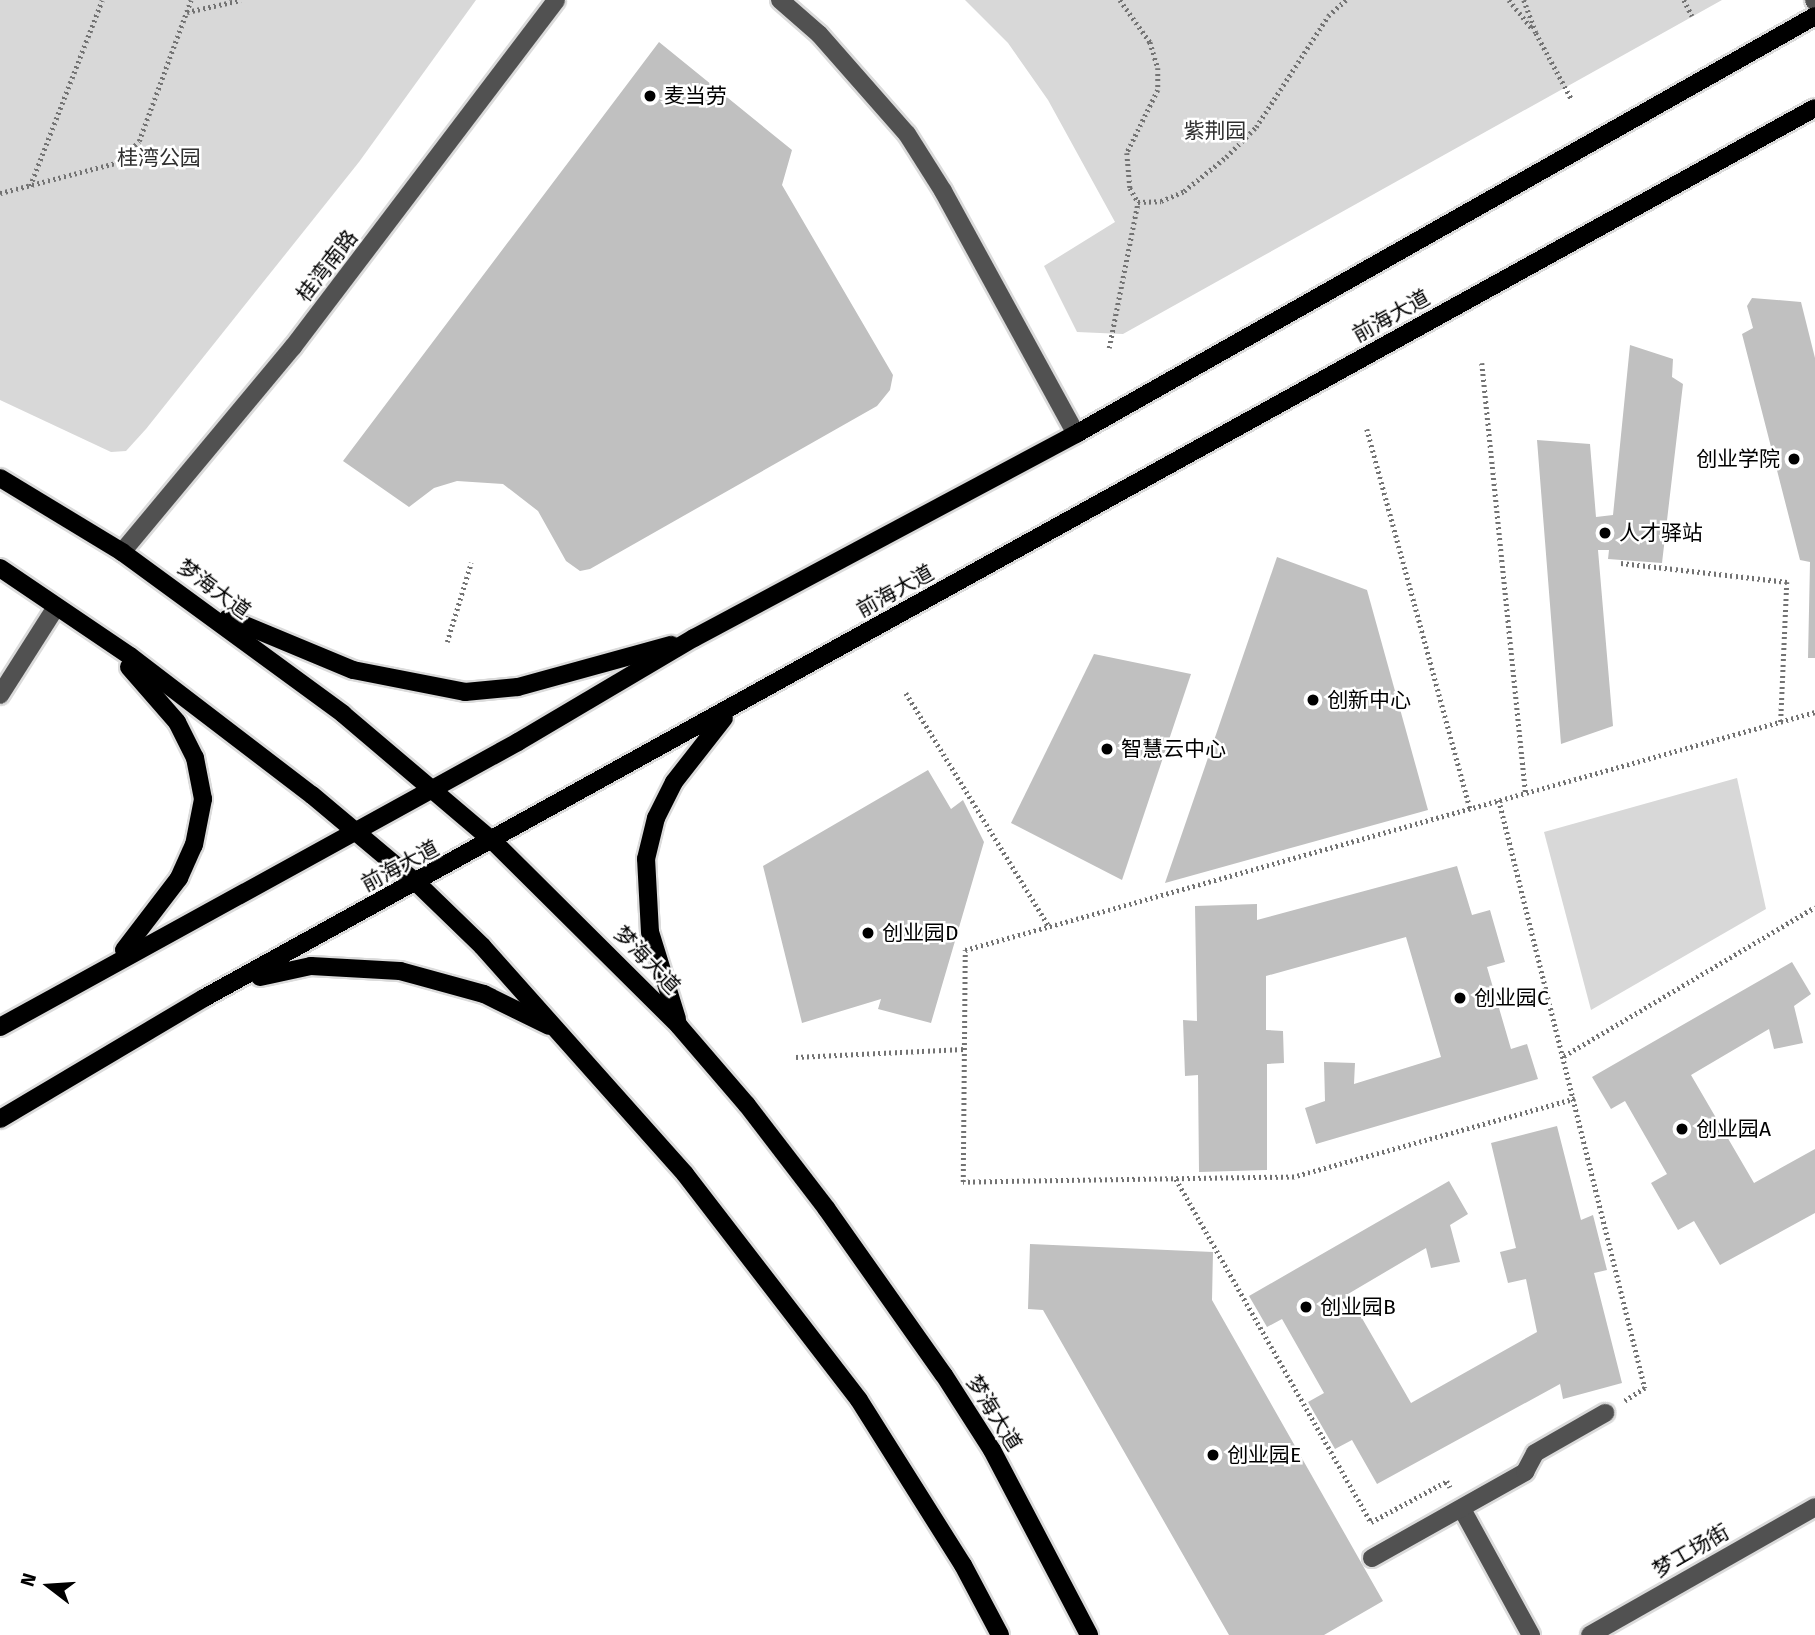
<!DOCTYPE html>
<meta charset="utf-8">
<style>
body{margin:0}
#map{position:relative;width:1815px;height:1635px;overflow:hidden;background:#fff;font-family:"Fira Sans","Noto Sans SC",sans-serif}
div>[style]{position:absolute}
[style*='--x']{left:calc(var(--x)*1px);top:calc(var(--y)*1px);width:calc(var(--w)*1px);rotate:calc(var(--a)*1deg)}
.green>*{inset:0;background:#d8d8d8}
.building>*{inset:0;background:#c0c0c0}
.path>*{height:4.5px;margin-top:-2.25px;transform-origin:0;background:repeating-linear-gradient(90deg,#737373 0 2px,transparent 0 5.5px)}
.roads{filter:drop-shadow(2px 0 #dbdbdb) drop-shadow(-2px 0 #dbdbdb) drop-shadow(0 2px #dbdbdb) drop-shadow(0 -2px #dbdbdb)}
.minor>*{height:18px;margin:-9px;padding:0 9px;transform-origin:9px;border-radius:9px;background:#515151}
.major>*{height:18px;margin:-9px;padding:0 9px;transform-origin:9px;border-radius:9px;background:#000}
.dots>*{width:19px;height:19px;translate:-50% -50%;box-sizing:border-box;border:4px solid #fff;border-radius:50%}
span{translate:-50% -50%;white-space:nowrap;text-align:center;line-height:1.15;-webkit-text-stroke:5px #fff;paint-order:stroke}
.poi-label{font-size:21px;color:#000}
.left{translate:0 -50%;text-align:left}
.right{translate:-100% -50%;text-align:right}
.park-label{font-size:21px;color:#2f2f2f}
.street-label{font-size:21px;color:#000}
.north{position:absolute;left:14px;top:1551px;width:70px;height:70px;-webkit-text-stroke:5px #fff;paint-order:stroke;rotate:287deg;font-size:19px;font-weight:700;line-height:28px;text-align:center;color:#000}
.north::after{content:'';display:block;margin:auto;width:24px;height:32px;background:#000;clip-path:polygon(50% 0,100% 100%,50% 72%,0 100%)}
</style>
<div id="map">
<div class="green">
<i style="clip-path:polygon(0 0,476px 0,359px 162px,146px 429px,126px 451px,111px 452px,0 400px)"></i>
<i style="clip-path:polygon(965px 0,1722px 0,1123px 334px,1077px 332px,1044px 266px,1115px 222px,1048px 100px,1008px 43px)"></i>
<i style="clip-path:polygon(1737px 778px,1766px 909px,1591px 1010px,1544px 832px)"></i>
</div>
<div class="building">
<i style="clip-path:polygon(659px 42px,792px 150px,782px 185px,893px 375px,890px 390px,877px 406px,590px 569px,580px 571px,566px 561px,538px 511px,503px 484px,457px 481px,434px 488px,409px 507px,343px 461px)"></i>
<i style="clip-path:polygon(1752px 298px,1801px 302px,1815px 358px,1815px 658px,1808px 658px,1810px 562px,1800px 560px,1742px 334px,1753px 328px,1747px 306px)"></i>
<i style="clip-path:polygon(1630px 345px,1673px 359px,1672px 377px,1683px 384px,1662px 563px,1608px 559px,1609px 550px,1598px 550px,1613px 726px,1561px 744px,1537px 440px,1590px 444px,1596px 517px,1613px 515px)"></i>
<i style="clip-path:polygon(1277px 557px,1367px 590px,1428px 810px,1165px 883px)"></i>
<i style="clip-path:polygon(1094px 654px,1191px 674px,1122px 880px,1011px 823px)"></i>
<i style="clip-path:polygon(928px 770px,951px 809px,963px 800px,984px 842px,931px 1023px,878px 1009px,881px 999px,802px 1023px,763px 866px)"></i>
<i style="clip-path:polygon(1457px 866px,1472px 915px,1490px 910px,1505px 962px,1487px 967px,1511px 1049px,1527px 1044px,1538px 1079px,1316px 1144px,1305px 1108px,1325px 1101px,1324px 1062px,1355px 1063px,1354px 1084px,1441px 1057px,1406px 937px,1266px 976px,1266px 1030px,1283px 1031px,1284px 1063px,1267px 1064px,1267px 1170px,1199px 1172px,1198px 1075px,1185px 1076px,1183px 1020px,1197px 1021px,1195px 906px,1257px 904px,1257px 920px)"></i>
<i style="clip-path:polygon(1792px 962px,1811px 994px,1794px 1006px,1803px 1043px,1774px 1049px,1769px 1029px,1691px 1075px,1754px 1183px,1815px 1149px,1815px 1213px,1720px 1265px,1694px 1221px,1678px 1230px,1651px 1183px,1667px 1174px,1625px 1101px,1611px 1109px,1592px 1077px)"></i>
<i style="clip-path:polygon(1557px 1126px,1581px 1220px,1593px 1215px,1607px 1270px,1594px 1273px,1622px 1383px,1563px 1399px,1560px 1384px,1377px 1484px,1352px 1440px,1335px 1449px,1308px 1402px,1324px 1393px,1282px 1319px,1267px 1327px,1249px 1296px,1449px 1181px,1468px 1214px,1450px 1225px,1460px 1262px,1431px 1268px,1426px 1248px,1348px 1294px,1411px 1403px,1537px 1332px,1526px 1279px,1508px 1283px,1500px 1252px,1516px 1248px,1491px 1143px)"></i>
<i style="clip-path:polygon(1030px 1244px,1213px 1252px,1212px 1300px,1383px 1601px,1324px 1635px,1229px 1635px,1043px 1310px,1028px 1309px)"></i>
</div>
<div class="path">
<i style="--x:1120;--y:0;--w:52;--a:54.5"></i>
<i style="--x:1150;--y:42;--w:27;--a:73"></i>
<i style="--x:1158;--y:68;--w:22;--a:90"></i>
<i style="--x:1158;--y:90;--w:70;--a:116.2"></i>
<i style="--x:1127;--y:153;--w:35;--a:85"></i>
<i style="--x:1130;--y:188;--w:16;--a:60"></i>
<i style="--x:1138;--y:202;--w:23;--a:-2"></i>
<i style="--x:1161;--y:201;--w:25;--a:-23"></i>
<i style="--x:1184;--y:191;--w:54;--a:-39"></i>
<i style="--x:1226;--y:157;--w:42;--a:-45"></i>
<i style="--x:1256;--y:127;--w:132;--a:-57"></i>
<i style="--x:1328;--y:16;--w:24;--a:-42"></i>
<i style="--x:1509;--y:0;--w:38;--a:51"></i>
<i style="--x:1524;--y:0;--w:35;--a:70"></i>
<i style="--x:1536;--y:33;--w:74;--a:61.7"></i>
<i style="--x:1684;--y:0;--w:18;--a:63"></i>
<i style="--x:187;--y:12;--w:55;--a:-12.5"></i>
<i style="--x:30;--y:186;--w:199;--a:-68.8"></i>
<i style="--x:0;--y:193;--w:124;--a:-14.5"></i>
<i style="--x:120;--y:162;--w:28;--a:-48"></i>
<i style="--x:139;--y:141;--w:150;--a:-69.8"></i>
<i style="--x:1109;--y:348;--w:149;--a:-78.8"></i>
<i style="--x:1482;--y:363;--w:432;--a:84.2"></i>
<i style="--x:1367;--y:429;--w:393;--a:74.8"></i>
<i style="--x:1621;--y:563;--w:167;--a:6.5"></i>
<i style="--x:1787;--y:582;--w:140;--a:92.5"></i>
<i style="--x:447;--y:642;--w:83;--a:-73.1"></i>
<i style="--x:906;--y:693;--w:273;--a:58.5"></i>
<i style="--x:1499;--y:800;--w:606;--a:76.06"></i>
<i style="--x:1645;--y:1388;--w:24;--a:147"></i>
<i style="--x:1564;--y:1056;--w:292;--a:-30.7"></i>
<i style="--x:796;--y:1057;--w:168;--a:-2.7"></i>
<i style="--x:1575;--y:1099;--w:292;--a:164.5"></i>
<i style="--x:1294;--y:1177;--w:331;--a:179.1"></i>
<i style="--x:963;--y:1182;--w:232;--a:-89.5"></i>
<i style="--x:965;--y:950;--w:883;--a:-15.64"></i>
<i style="--x:1176;--y:1179;--w:395;--a:60.4"></i>
<i style="--x:1371;--y:1522;--w:86;--a:-28.3"></i>
<i style="--x:1447;--y:1481;--w:7;--a:63"></i>
</div>
<div class="roads">
<div class="minor">
<i style="--x:780;--y:0;--w:52;--a:41.1"></i>
<i style="--x:819;--y:34;--w:133;--a:48.7"></i>
<i style="--x:907;--y:134;--w:67;--a:57.7"></i>
<i style="--x:943;--y:191;--w:277;--a:61.3"></i>
<i style="--x:1814;--y:0;--w:2;--a:63"></i>
<i style="--x:122;--y:552;--w:267;--a:-50.2"></i>
<i style="--x:293;--y:347;--w:435;--a:-52.8"></i>
<i style="--x:0;--y:695;--w:104;--a:-57.5"></i>
<i style="--x:1462;--y:1509;--w:144;--a:61.3"></i>
<i style="--x:1372;--y:1558;--w:176;--a:-29.3"></i>
<i style="--x:1525;--y:1472;--w:21;--a:-62"></i>
<i style="--x:1535;--y:1453;--w:81;--a:-29.7"></i>
<i style="--x:1590;--y:1635;--w:259;--a:-29.6"></i>
</div>
<div class="major">
<i style="--x:0;--y:478;--w:143;--a:31.2"></i>
<i style="--x:122;--y:552;--w:274;--a:36.2"></i>
<i style="--x:343;--y:714;--w:198;--a:40.3"></i>
<i style="--x:494;--y:842;--w:261;--a:44.8"></i>
<i style="--x:679;--y:1026;--w:104;--a:49.3"></i>
<i style="--x:747;--y:1105;--w:130;--a:52.5"></i>
<i style="--x:826;--y:1208;--w:204;--a:54.8"></i>
<i style="--x:944;--y:1375;--w:89;--a:57.4"></i>
<i style="--x:992;--y:1450;--w:209;--a:62.3"></i>
<i style="--x:0;--y:568;--w:157;--a:34.1"></i>
<i style="--x:130;--y:656;--w:229;--a:37.4"></i>
<i style="--x:312;--y:795;--w:137;--a:40"></i>
<i style="--x:417;--y:883;--w:91;--a:44.1"></i>
<i style="--x:482;--y:946;--w:305;--a:48.3"></i>
<i style="--x:685;--y:1174;--w:285;--a:52.4"></i>
<i style="--x:859;--y:1400;--w:195;--a:57.8"></i>
<i style="--x:963;--y:1565;--w:79;--a:62.1"></i>
<i style="--x:228;--y:618;--w:135;--a:22.6"></i>
<i style="--x:353;--y:670;--w:114;--a:11.1"></i>
<i style="--x:465;--y:692;--w:53;--a:-5.4"></i>
<i style="--x:518;--y:687;--w:159;--a:-15.4"></i>
<i style="--x:124;--y:950;--w:91;--a:-52.6"></i>
<i style="--x:179;--y:878;--w:36;--a:-66"></i>
<i style="--x:194;--y:845;--w:47;--a:-78.9"></i>
<i style="--x:203;--y:799;--w:42;--a:-101"></i>
<i style="--x:195;--y:758;--w:40;--a:-116.6"></i>
<i style="--x:177;--y:722;--w:73;--a:-131.1"></i>
<i style="--x:260;--y:977;--w:52;--a:-12.2"></i>
<i style="--x:311;--y:966;--w:89;--a:3.2"></i>
<i style="--x:400;--y:971;--w:87;--a:15.3"></i>
<i style="--x:484;--y:994;--w:72;--a:26.2"></i>
<i style="--x:677;--y:1019;--w:91;--a:-107.2"></i>
<i style="--x:650;--y:932;--w:73;--a:-93.1"></i>
<i style="--x:646;--y:859;--w:42;--a:-76.3"></i>
<i style="--x:656;--y:818;--w:40;--a:-63.4"></i>
<i style="--x:674;--y:782;--w:81;--a:-52"></i>
<i style="--x:0;--y:1027;--w:591;--a:-28.82"></i>
<i style="--x:518;--y:742;--w:204;--a:-30.6"></i>
<i style="--x:694;--y:638;--w:433;--a:-28.1"></i>
<i style="--x:1076;--y:434;--w:849;--a:-29.49"></i>
<i style="--x:0;--y:1119;--w:237;--a:-30.7"></i>
<i style="--x:204;--y:998;--w:1840;--a:-28.92"></i>
</div>
</div>
<div class="dots">
<i style="left:650px;top:96px;background:#000"></i>
<i style="left:1794px;top:459px;background:#000"></i>
<i style="left:1605px;top:533px;background:#000"></i>
<i style="left:1313px;top:700px;background:#000"></i>
<i style="left:1107px;top:749px;background:#000"></i>
<i style="left:868px;top:933px;background:#000"></i>
<i style="left:1460px;top:998px;background:#000"></i>
<i style="left:1682px;top:1129px;background:#000"></i>
<i style="left:1306px;top:1307px;background:#000"></i>
<i style="left:1213px;top:1455px;background:#000"></i>
</div>
<div class="poi-label">
<span class="left" style="left:664px;top:96px">麦当劳</span>
<span class="right" style="left:1780px;top:459px">创业学院</span>
<span class="left" style="left:1619px;top:533px">人才驿站</span>
<span class="left" style="left:1327px;top:700px">创新中心</span>
<span class="left" style="left:1121px;top:749px">智慧云中心</span>
<span class="left" style="left:882px;top:933px">创业园D</span>
<span class="left" style="left:1474px;top:998px">创业园C</span>
<span class="left" style="left:1696px;top:1129px">创业园A</span>
<span class="left" style="left:1320px;top:1307px">创业园B</span>
<span class="left" style="left:1227px;top:1455px">创业园E</span>
</div>
<div class="park-label">
<span style="left:1215px;top:131px">紫荆园</span>
<span style="left:159px;top:158px">桂湾公园</span>
</div>
<div class="street-label">
<span style="left:327px;top:266px;rotate:-52deg">桂湾南路</span>
<span style="left:1391px;top:316px;rotate:-29deg">前海大道</span>
<span style="left:214px;top:589px;rotate:36deg">梦海大道</span>
<span style="left:895px;top:591px;rotate:-29deg">前海大道</span>
<span style="left:400px;top:866px;rotate:-28deg">前海大道</span>
<span style="left:647px;top:960px;rotate:46deg">梦海大道</span>
<span style="left:994px;top:1413px;rotate:58deg">梦海大道</span>
<span style="left:1691px;top:1551px;rotate:-30deg">梦工场街</span>
</div>
<div class="north">N</div>
</div>
